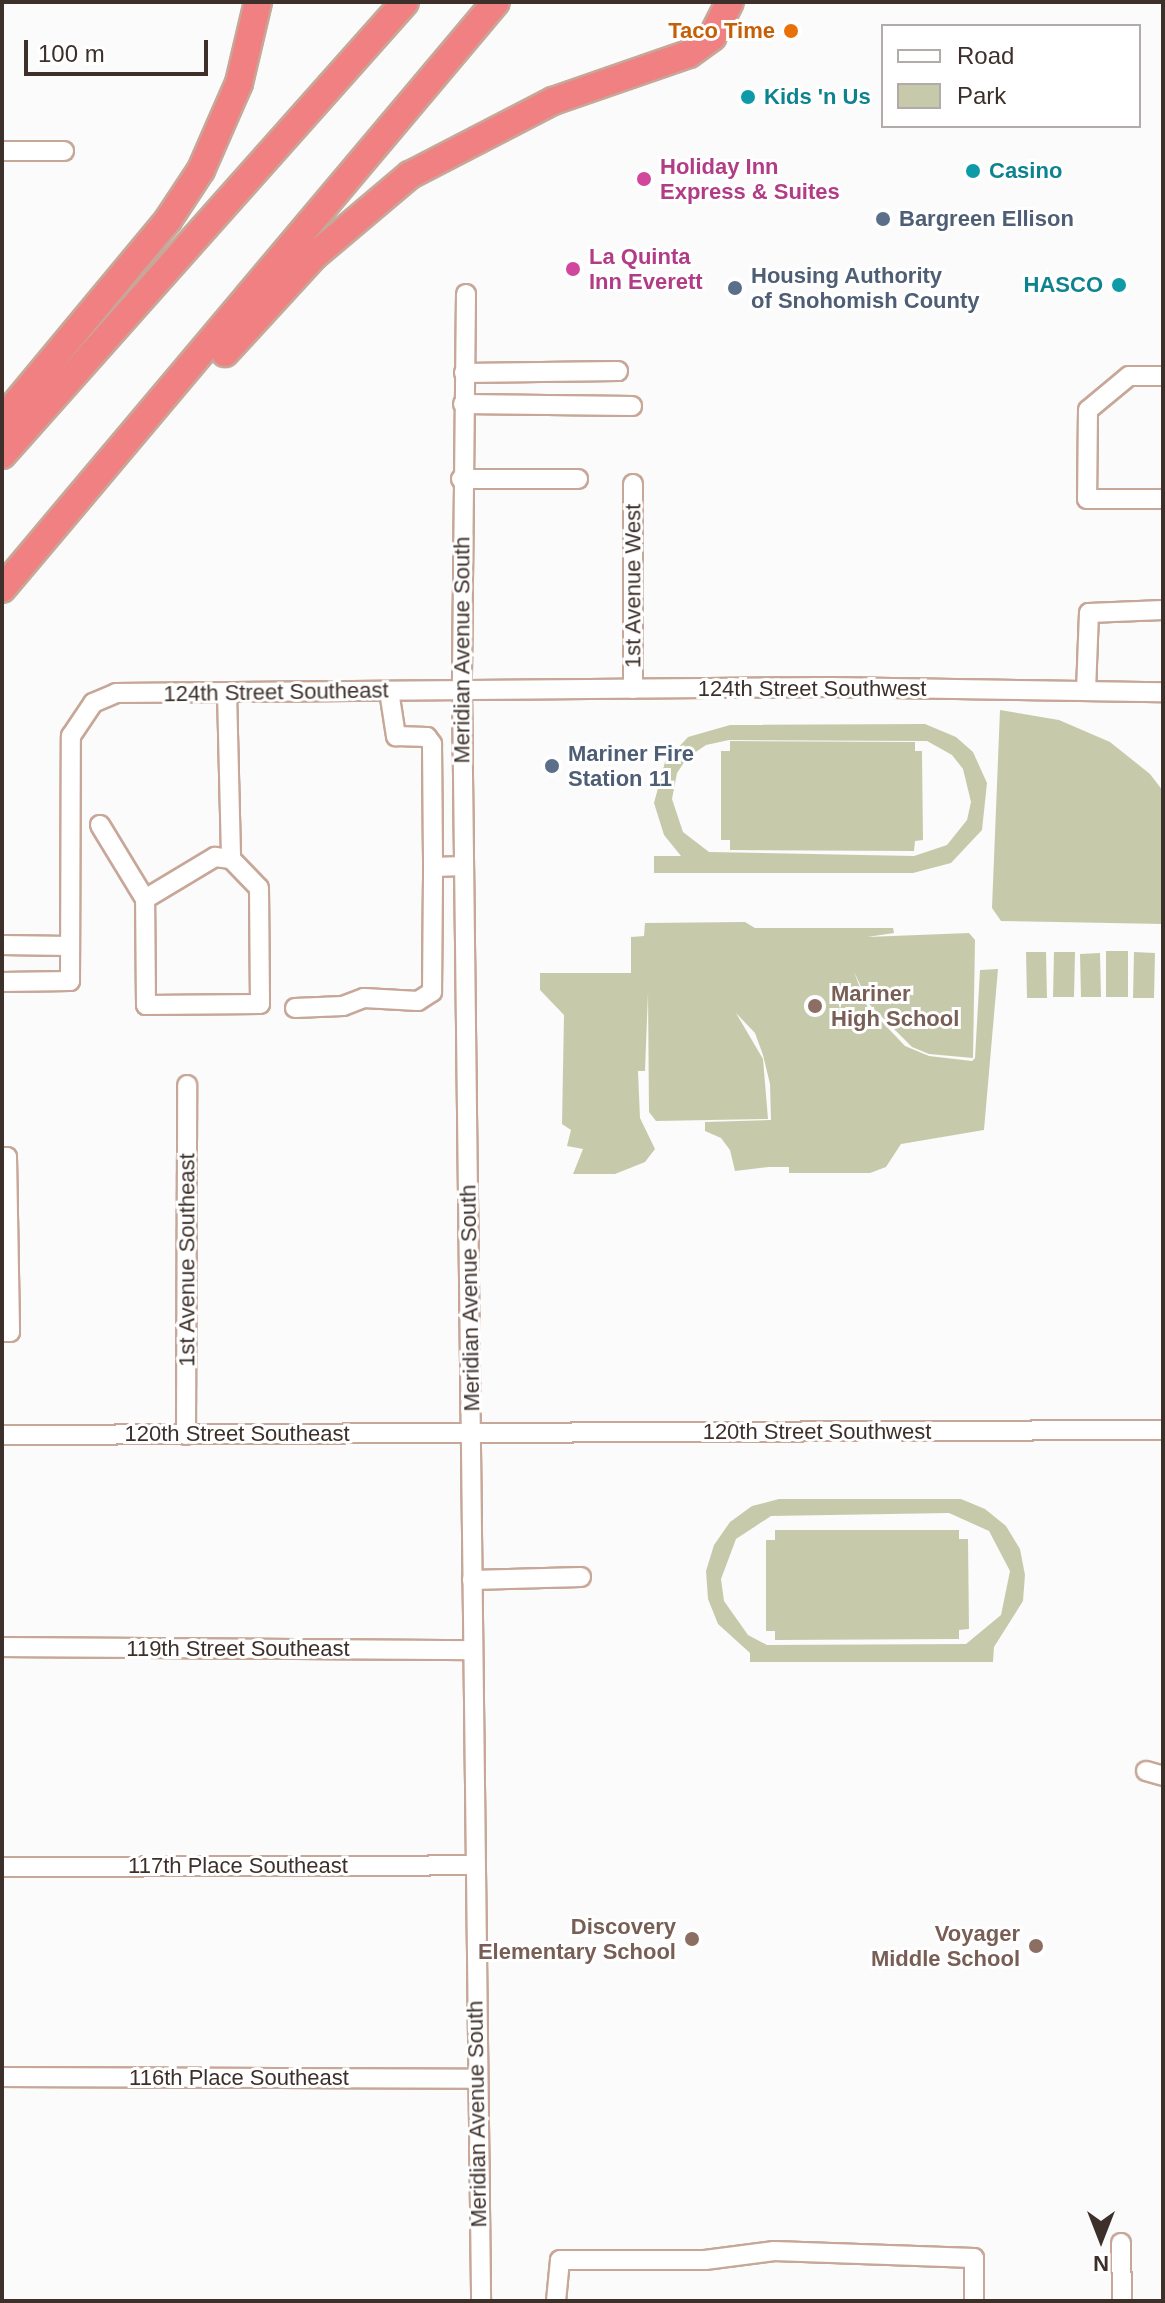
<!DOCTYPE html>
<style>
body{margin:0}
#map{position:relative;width:1165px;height:2303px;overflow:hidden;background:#fbfbfb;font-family:Arial,sans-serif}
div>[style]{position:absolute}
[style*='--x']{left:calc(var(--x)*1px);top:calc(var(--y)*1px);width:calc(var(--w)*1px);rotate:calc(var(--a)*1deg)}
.green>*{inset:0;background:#c7caaa}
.roads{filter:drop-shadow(2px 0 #c7a798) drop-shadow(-2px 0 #c7a798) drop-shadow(0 2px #c7a798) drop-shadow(0 -2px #c7a798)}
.minor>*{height:18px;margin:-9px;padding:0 9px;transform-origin:9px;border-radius:9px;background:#fff}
.highway>*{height:26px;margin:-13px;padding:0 13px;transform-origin:13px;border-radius:13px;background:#f08082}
.dots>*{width:22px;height:22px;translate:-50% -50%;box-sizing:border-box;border:4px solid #fff;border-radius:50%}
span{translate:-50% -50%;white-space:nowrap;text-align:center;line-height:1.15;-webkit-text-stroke:6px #fff;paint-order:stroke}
.food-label{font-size:22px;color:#c56008;font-weight:700}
.right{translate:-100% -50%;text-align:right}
.culture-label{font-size:22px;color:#0d838f;font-weight:700}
.left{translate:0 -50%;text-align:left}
.hotel-label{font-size:22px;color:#b23c85;font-weight:700}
.service-label{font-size:22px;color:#4e5e75;font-weight:700}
.street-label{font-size:22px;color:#3d302a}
.education-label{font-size:22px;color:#785e54;font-weight:700}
.frame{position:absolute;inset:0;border:4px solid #3d302a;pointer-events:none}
.legend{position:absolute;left:881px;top:24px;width:260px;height:104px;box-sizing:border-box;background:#fff;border:2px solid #b1acaa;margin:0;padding:10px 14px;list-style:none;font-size:24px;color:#3d302a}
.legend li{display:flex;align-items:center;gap:16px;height:40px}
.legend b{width:40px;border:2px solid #b1acaa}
.north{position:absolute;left:1061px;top:2199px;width:80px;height:80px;-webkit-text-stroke:6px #fff;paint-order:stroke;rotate:180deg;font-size:22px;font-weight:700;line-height:32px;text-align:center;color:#3d302a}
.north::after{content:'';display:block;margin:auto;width:28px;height:36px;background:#3d302a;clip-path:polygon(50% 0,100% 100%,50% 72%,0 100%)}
.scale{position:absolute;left:24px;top:40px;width:184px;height:36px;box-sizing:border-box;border:4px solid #3d302a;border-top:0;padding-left:10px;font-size:24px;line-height:28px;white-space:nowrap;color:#3d302a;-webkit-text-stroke:6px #fff;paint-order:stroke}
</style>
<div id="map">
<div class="green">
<i style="clip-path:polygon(1000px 710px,1059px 720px,1110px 742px,1150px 774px,1163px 791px,1163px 924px,1001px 921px,992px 908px)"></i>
<i style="clip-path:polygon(evenodd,925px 724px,956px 737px,973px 752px,987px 783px,982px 830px,951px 863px,913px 873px,654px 873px,654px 856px,681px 856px,664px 835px,654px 803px,665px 762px,688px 737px,730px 725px,925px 724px,729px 740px,927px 741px,952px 755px,963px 769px,971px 802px,967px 820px,947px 845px,914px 856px,709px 852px,683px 832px,672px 799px,677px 773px,687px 758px,706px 745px,729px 740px)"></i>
<i style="clip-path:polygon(730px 741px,915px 742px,915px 751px,922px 751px,923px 840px,915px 841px,914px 851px,730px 850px,730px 840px,721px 840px,721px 751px,730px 751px)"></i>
<i style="clip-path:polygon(745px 922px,755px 928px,893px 928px,894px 933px,867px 937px,969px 933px,975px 940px,973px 1058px,929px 1054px,912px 1047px,870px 1005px,854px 972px,867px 1006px,905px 1046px,929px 1056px,972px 1061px,975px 1058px,980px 970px,998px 969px,984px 1130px,901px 1144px,886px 1167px,870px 1173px,789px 1173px,789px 1167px,769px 1167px,735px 1171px,730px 1150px,721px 1138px,705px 1131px,705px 1122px,771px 1120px,770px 1084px,763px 1055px,755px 1033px,736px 1013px,763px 1059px,768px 1119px,656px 1121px,649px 1112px,648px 993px,645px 1071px,638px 1071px,640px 1118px,655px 1149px,645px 1162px,615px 1174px,573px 1174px,583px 1149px,567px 1146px,571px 1130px,562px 1124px,564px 1015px,540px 990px,540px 973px,631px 973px,631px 937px,644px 936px,645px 923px)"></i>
<i style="clip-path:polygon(1106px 951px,1128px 951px,1128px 997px,1106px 997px)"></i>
<i style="clip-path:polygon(1026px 952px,1046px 952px,1047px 998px,1027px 998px)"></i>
<i style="clip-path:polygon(1054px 952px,1075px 952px,1074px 997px,1053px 997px)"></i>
<i style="clip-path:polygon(1134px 952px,1155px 953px,1154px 998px,1133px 998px)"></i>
<i style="clip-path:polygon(1100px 953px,1101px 997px,1081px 997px,1080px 954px)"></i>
<i style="clip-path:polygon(evenodd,779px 1499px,961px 1499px,985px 1509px,1006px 1526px,1020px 1549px,1025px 1575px,1023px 1601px,994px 1647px,993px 1662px,750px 1662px,750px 1653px,718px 1624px,708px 1599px,706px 1571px,714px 1545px,730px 1522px,752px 1506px,779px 1499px,949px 1513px,989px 1531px,1010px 1571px,1001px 1615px,966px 1644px,767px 1645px,748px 1635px,724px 1601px,721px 1579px,736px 1539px,771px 1516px,949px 1513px)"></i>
<i style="clip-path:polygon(775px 1530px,959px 1530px,959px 1539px,968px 1539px,969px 1629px,959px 1630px,959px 1639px,775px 1640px,775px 1631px,766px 1631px,766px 1540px,775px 1540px)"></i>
</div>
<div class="roads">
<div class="minor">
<i style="--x:2;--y:151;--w:62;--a:0"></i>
<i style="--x:466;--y:294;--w:396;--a:90.6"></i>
<i style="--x:462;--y:690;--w:1611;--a:89.32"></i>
<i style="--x:464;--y:373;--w:154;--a:-0.7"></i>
<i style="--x:1163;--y:376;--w:34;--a:180"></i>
<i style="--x:1129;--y:376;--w:53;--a:140.3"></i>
<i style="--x:1088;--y:410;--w:89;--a:90.6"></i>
<i style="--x:1087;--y:499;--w:76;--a:0"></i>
<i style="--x:463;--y:404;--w:169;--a:0.7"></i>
<i style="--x:461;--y:479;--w:117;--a:0"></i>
<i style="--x:633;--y:689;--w:205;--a:-90"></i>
<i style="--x:389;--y:691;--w:46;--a:81.2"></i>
<i style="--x:396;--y:736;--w:31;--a:2"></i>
<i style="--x:427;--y:737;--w:9;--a:54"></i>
<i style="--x:432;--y:744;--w:123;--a:89.5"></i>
<i style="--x:433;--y:867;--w:31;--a:-2"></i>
<i style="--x:1086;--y:691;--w:78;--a:-87.8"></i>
<i style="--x:1089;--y:613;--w:74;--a:-2.3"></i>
<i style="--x:227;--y:692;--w:167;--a:88.6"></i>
<i style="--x:231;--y:859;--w:40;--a:46"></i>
<i style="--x:259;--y:888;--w:116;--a:89.5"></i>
<i style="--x:260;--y:1004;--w:114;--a:179.5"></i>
<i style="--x:146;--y:1005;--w:106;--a:-90.5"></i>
<i style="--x:145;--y:899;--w:82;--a:-31"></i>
<i style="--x:215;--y:857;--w:16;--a:7"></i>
<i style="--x:100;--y:825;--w:87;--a:58.7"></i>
<i style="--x:2;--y:945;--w:68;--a:0.8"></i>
<i style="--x:2;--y:982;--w:68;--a:-0.8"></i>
<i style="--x:70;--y:981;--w:245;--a:-89.8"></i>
<i style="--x:71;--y:736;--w:40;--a:-56"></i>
<i style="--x:93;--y:703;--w:25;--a:-23"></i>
<i style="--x:116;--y:693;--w:713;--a:-0.48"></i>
<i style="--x:829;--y:687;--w:334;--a:0.9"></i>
<i style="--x:295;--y:1008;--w:48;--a:-2.4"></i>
<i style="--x:343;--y:1006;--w:22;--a:-21"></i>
<i style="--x:364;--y:998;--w:54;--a:3.2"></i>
<i style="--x:418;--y:1001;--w:17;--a:-33"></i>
<i style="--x:432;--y:992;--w:125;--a:-89.5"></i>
<i style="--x:2;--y:1157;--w:5;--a:0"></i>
<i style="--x:7;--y:1157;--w:175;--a:89"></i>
<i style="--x:10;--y:1332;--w:8;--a:180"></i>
<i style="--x:2;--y:1435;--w:1161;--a:-0.25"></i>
<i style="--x:186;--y:1435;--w:350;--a:-89.8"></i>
<i style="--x:472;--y:1580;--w:109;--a:-1.6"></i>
<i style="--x:2;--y:1647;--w:471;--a:0.4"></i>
<i style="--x:1146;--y:1771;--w:18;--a:16"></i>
<i style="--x:2;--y:1867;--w:472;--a:-0.2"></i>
<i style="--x:2;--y:2077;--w:473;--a:0.2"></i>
<i style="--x:1121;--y:2243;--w:58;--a:89"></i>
<i style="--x:556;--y:2301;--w:41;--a:-84.4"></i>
<i style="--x:560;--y:2260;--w:145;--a:0"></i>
<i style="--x:705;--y:2260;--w:70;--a:-7.4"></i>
<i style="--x:774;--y:2251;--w:200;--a:2"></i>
<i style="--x:974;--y:2258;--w:43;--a:90"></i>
</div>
<div class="highway">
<i style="--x:225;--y:353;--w:132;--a:-47.5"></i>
<i style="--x:314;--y:256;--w:126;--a:-40.2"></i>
<i style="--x:410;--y:175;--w:161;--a:-27.4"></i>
<i style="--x:553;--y:101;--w:144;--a:-19.1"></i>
<i style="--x:689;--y:54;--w:29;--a:-36"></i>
<i style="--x:712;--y:37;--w:39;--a:-63"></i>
<i style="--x:2;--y:420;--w:260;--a:-50.3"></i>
<i style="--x:168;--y:220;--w:60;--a:-56.6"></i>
<i style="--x:201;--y:170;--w:95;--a:-66.4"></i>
<i style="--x:239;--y:83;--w:83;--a:-76.8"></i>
<i style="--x:2;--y:455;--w:606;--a:-48.34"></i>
<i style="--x:2;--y:589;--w:767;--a:-49.92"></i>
</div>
</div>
<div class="dots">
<i style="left:791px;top:31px;background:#e8710a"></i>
<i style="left:748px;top:97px;background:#0f9aa8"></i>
<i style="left:973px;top:171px;background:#0f9aa8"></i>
<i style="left:644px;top:179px;background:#d1479c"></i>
<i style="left:883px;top:219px;background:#5c6f8a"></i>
<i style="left:573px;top:269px;background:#d1479c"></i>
<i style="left:1119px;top:285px;background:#0f9aa8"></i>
<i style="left:735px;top:288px;background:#5c6f8a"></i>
<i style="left:552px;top:766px;background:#5c6f8a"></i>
<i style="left:815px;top:1006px;background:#8d6e63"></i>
<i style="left:692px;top:1939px;background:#8d6e63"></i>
<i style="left:1036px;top:1946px;background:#8d6e63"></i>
</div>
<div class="food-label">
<span class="right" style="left:775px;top:31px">Taco Time</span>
</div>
<div class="culture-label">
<span class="left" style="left:764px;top:97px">Kids 'n Us</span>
<span class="left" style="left:989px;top:171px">Casino</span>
<span class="right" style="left:1103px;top:285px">HASCO</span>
</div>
<div class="hotel-label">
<span class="left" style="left:660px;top:179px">Holiday Inn<br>Express &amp; Suites</span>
<span class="left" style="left:589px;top:269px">La Quinta<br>Inn Everett</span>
</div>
<div class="service-label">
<span class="left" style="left:899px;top:219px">Bargreen Ellison</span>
<span class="left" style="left:751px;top:288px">Housing Authority<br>of Snohomish County</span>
<span class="left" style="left:568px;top:766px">Mariner Fire<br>Station 11</span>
</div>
<div class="street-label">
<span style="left:633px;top:586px;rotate:-90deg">1st Avenue West</span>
<span style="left:462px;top:650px;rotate:-90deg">Meridian Avenue South</span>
<span style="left:812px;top:689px">124th Street Southwest</span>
<span style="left:276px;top:692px;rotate:-1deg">124th Street Southeast</span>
<span style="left:187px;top:1260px;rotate:-90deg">1st Avenue Southeast</span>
<span style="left:470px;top:1298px;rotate:-91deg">Meridian Avenue South</span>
<span style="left:817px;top:1432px">120th Street Southwest</span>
<span style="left:237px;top:1434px">120th Street Southeast</span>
<span style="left:238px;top:1649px">119th Street Southeast</span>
<span style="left:238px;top:1866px">117th Place Southeast</span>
<span style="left:239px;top:2078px">116th Place Southeast</span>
<span style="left:477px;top:2114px;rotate:-91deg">Meridian Avenue South</span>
</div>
<div class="education-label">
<span class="left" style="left:831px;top:1006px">Mariner<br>High School</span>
<span class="right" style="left:676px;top:1939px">Discovery<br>Elementary School</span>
<span class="right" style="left:1020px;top:1946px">Voyager<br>Middle School</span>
</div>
<div class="frame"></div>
<ul class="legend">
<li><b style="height:10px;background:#fff"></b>Road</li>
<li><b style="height:22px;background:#c7caaa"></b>Park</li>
</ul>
<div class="north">N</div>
<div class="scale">100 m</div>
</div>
